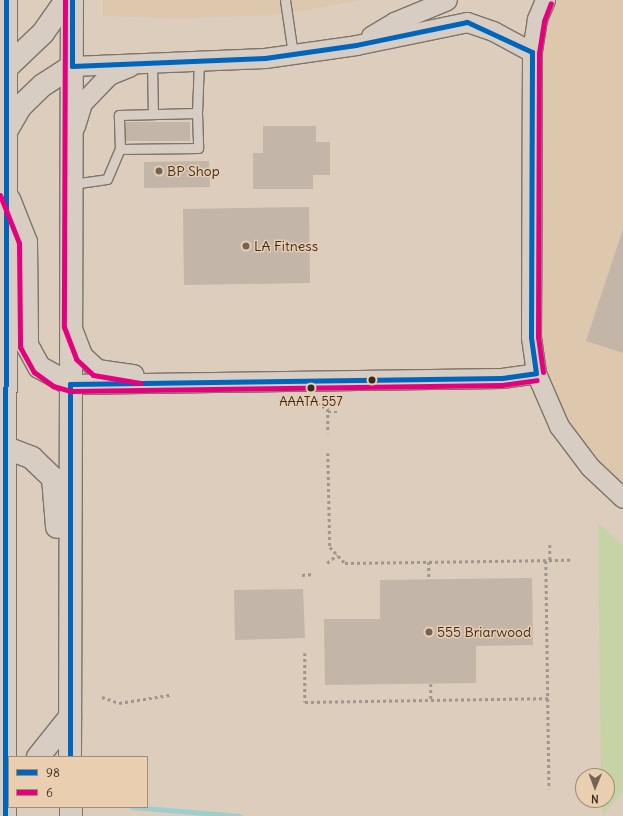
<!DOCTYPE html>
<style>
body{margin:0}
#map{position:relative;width:623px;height:816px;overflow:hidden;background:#dccdbd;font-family:Delius,sans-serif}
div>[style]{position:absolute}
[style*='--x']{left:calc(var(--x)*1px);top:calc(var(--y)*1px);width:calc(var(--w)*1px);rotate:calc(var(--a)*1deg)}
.built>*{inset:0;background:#ddc8ae}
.green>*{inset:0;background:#c6d3a5}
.stream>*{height:5px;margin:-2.5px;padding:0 2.5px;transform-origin:2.5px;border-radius:2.5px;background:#9cd0cf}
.building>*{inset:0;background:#c3b6a8}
.path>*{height:2.5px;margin-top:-1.25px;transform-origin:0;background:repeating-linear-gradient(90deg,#9f968d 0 3px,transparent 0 6px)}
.roads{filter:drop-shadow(1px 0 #7e746a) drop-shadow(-1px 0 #7e746a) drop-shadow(0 1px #7e746a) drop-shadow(0 -1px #7e746a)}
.lane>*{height:9px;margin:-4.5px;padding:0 4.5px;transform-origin:4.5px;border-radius:4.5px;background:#d7cdc2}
.street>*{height:19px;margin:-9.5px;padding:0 9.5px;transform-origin:9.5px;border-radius:9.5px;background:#d7cdc2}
.secondary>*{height:22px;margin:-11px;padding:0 11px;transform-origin:11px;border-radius:11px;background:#d7cdc2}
.bus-1>*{height:5px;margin:-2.5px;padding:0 2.5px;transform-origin:2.5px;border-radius:2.5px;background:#0065bd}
.bus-2>*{height:5px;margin:-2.5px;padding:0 2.5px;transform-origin:2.5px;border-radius:2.5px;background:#e5007d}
.dots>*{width:11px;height:11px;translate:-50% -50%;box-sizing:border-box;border:2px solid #e9ceb0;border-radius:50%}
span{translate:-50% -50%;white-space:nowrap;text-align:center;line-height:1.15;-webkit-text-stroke:3px #e9ceb0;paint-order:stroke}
.bus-label{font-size:13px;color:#3b2a1e}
.poi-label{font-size:14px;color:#3b2a1e}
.left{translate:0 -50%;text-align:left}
.legend{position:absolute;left:8px;top:756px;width:140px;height:52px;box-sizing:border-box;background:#e9ceb0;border:1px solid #a38c76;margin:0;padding:5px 7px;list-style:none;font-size:12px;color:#3b2a1e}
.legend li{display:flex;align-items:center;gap:8px;height:20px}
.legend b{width:20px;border:1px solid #a38c76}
.north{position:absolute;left:575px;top:768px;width:40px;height:40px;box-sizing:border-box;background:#e9ceb0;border:1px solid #a38c76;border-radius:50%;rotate:181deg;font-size:11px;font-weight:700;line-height:16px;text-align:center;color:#3b2a1e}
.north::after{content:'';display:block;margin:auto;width:14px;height:18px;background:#736356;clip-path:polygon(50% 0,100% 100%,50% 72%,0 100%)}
</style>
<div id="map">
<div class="built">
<i style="clip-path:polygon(103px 0,363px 0,278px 15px,181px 18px,103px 16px)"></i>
<i style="clip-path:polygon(545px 0,623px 0,623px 498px,559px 426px,531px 337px,532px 52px)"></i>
</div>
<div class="green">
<i style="clip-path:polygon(598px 523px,623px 545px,623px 792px,603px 816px,601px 800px,607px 800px,607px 776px,601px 776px)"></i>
</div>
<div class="stream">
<i style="--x:132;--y:807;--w:108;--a:4.8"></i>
</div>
<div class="building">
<i style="clip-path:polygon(124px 122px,190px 122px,190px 141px,124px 141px)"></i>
<i style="clip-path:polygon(263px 126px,316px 126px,316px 142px,330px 142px,330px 175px,313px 175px,313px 189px,253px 189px,253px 153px,263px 153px)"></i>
<i style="clip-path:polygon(209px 161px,210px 187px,144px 188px,144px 162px)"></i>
<i style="clip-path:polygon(309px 207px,310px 283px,184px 285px,183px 209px)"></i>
<i style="clip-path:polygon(623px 229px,623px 353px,586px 341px)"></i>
<i style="clip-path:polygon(532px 578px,533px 645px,476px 646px,476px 683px,325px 685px,324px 619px,380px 619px,380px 580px)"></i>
<i style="clip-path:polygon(303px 589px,305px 638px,235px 640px,234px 590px)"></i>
</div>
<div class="path">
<i style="--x:317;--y:399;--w:4;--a:90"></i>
<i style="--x:317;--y:403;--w:13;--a:29"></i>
<i style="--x:328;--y:409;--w:24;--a:90"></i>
<i style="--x:328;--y:412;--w:10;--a:0"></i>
<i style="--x:328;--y:453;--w:94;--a:88.8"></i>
<i style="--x:330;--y:547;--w:22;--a:47"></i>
<i style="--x:345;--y:563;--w:227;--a:-0.8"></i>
<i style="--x:550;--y:545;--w:16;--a:90"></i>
<i style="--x:546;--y:561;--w:228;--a:89.2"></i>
<i style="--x:429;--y:562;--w:18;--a:90"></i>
<i style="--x:327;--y:563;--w:13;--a:-39"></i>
<i style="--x:302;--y:575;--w:11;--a:-5"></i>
<i style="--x:305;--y:653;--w:49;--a:90"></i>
<i style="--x:305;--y:702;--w:243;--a:-0.9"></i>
<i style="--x:431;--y:684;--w:16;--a:90"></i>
<i style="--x:102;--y:697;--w:18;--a:19"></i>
<i style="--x:119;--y:703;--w:51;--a:-9.1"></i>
</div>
<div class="roads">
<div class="lane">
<i style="--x:285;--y:0;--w:55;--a:81.6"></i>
<i style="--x:152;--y:63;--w:51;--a:88.9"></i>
<i style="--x:197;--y:113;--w:52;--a:-87.8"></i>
<i style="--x:72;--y:184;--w:35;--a:-8"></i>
<i style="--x:107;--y:179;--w:33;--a:-67"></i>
<i style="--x:120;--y:149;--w:34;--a:-92"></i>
<i style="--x:119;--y:115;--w:78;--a:-1.5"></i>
<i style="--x:197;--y:113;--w:35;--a:88"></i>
<i style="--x:198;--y:148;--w:78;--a:179.3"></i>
</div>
<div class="street">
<i style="--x:545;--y:0;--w:21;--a:113"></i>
<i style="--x:537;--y:19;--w:33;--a:99"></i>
<i style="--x:532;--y:52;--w:285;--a:90.2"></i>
<i style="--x:531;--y:337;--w:36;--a:82"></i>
<i style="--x:536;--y:373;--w:58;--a:66.5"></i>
<i style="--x:559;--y:426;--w:51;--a:52.9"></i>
<i style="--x:590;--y:467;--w:45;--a:43.2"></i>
<i style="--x:371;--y:36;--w:27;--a:-31"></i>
<i style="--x:394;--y:22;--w:57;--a:-22.5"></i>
<i style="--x:72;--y:66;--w:193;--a:-2.4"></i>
<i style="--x:265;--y:58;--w:92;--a:-8.1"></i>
<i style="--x:356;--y:45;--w:113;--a:-11.7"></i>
<i style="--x:467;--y:22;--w:28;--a:19"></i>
<i style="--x:493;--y:31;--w:44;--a:28.3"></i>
<i style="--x:75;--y:126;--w:24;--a:-73"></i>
<i style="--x:82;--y:103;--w:39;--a:-46"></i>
<i style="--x:109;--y:75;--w:22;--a:-22"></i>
<i style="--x:73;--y:331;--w:26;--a:69"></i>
<i style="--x:82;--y:355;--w:21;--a:43"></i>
<i style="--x:97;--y:369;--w:37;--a:8"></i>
<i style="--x:70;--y:384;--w:432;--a:-0.8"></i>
<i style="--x:502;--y:378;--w:34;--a:-8"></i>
</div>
<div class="secondary">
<i style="--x:0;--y:74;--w:59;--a:-43.6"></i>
<i style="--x:43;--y:33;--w:40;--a:-55.1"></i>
<i style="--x:4;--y:135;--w:34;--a:-60"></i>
<i style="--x:21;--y:106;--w:30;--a:-44"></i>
<i style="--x:43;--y:85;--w:35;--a:-33"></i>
<i style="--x:9;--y:199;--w:46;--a:68.4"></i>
<i style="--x:26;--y:242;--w:103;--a:89.4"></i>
<i style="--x:27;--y:345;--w:25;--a:61"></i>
<i style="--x:39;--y:367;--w:35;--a:29"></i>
<i style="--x:4;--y:447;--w:30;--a:21"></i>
<i style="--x:32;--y:458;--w:29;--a:44"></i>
<i style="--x:53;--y:478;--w:49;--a:85.3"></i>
<i style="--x:38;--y:757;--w:51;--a:-51.3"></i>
<i style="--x:70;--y:757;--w:757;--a:-89.85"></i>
<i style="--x:71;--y:807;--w:9;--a:90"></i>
<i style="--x:5;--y:816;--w:816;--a:-89.93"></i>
</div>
</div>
<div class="bus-1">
<i style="--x:72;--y:0;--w:66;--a:90"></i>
<i style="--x:70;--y:757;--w:373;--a:-90"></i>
<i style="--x:70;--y:384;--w:432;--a:-0.8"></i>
<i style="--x:502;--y:378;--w:34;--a:-8"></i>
<i style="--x:536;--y:373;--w:36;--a:-98"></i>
<i style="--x:531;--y:337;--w:285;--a:-89.8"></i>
<i style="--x:532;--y:52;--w:72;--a:-155.2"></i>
<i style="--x:467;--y:22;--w:113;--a:168.3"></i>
<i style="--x:356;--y:45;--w:92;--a:171.9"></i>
<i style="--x:265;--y:58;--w:193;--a:177.6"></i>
<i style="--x:5;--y:816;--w:816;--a:-89.93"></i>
</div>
<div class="bus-2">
<i style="--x:65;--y:0;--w:327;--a:90.2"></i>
<i style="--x:64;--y:327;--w:34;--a:69"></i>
<i style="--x:76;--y:359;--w:23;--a:43"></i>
<i style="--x:93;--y:375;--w:48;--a:9.7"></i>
<i style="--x:0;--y:195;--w:52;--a:68.4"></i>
<i style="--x:19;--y:243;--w:104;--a:89.4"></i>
<i style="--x:20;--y:347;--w:29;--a:61"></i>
<i style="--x:34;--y:372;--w:24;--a:36"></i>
<i style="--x:53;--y:386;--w:18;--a:16"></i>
<i style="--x:70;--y:391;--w:432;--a:-0.8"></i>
<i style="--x:502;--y:385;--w:35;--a:-8"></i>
<i style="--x:543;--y:372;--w:35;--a:-98"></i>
<i style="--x:538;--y:337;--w:284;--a:-89.8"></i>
<i style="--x:539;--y:53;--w:32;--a:-81"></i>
<i style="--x:544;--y:21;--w:19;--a:-69"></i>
</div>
<div class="dots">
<i style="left:159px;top:171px;background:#736356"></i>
<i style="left:246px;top:246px;background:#736356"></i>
<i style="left:372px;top:380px;background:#3b2a1e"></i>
<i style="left:311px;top:388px;background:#3b2a1e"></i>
<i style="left:429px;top:632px;background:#736356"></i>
</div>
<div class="bus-label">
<span style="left:311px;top:402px">AAATA 557</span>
</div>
<div class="poi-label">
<span class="left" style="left:167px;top:171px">BP Shop</span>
<span class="left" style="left:254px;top:246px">LA Fitness</span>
<span class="left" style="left:437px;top:632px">555 Briarwood</span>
</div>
<ul class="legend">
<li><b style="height:5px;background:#0065bd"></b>98</li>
<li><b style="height:5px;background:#e5007d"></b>6</li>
</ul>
<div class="north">N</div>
</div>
